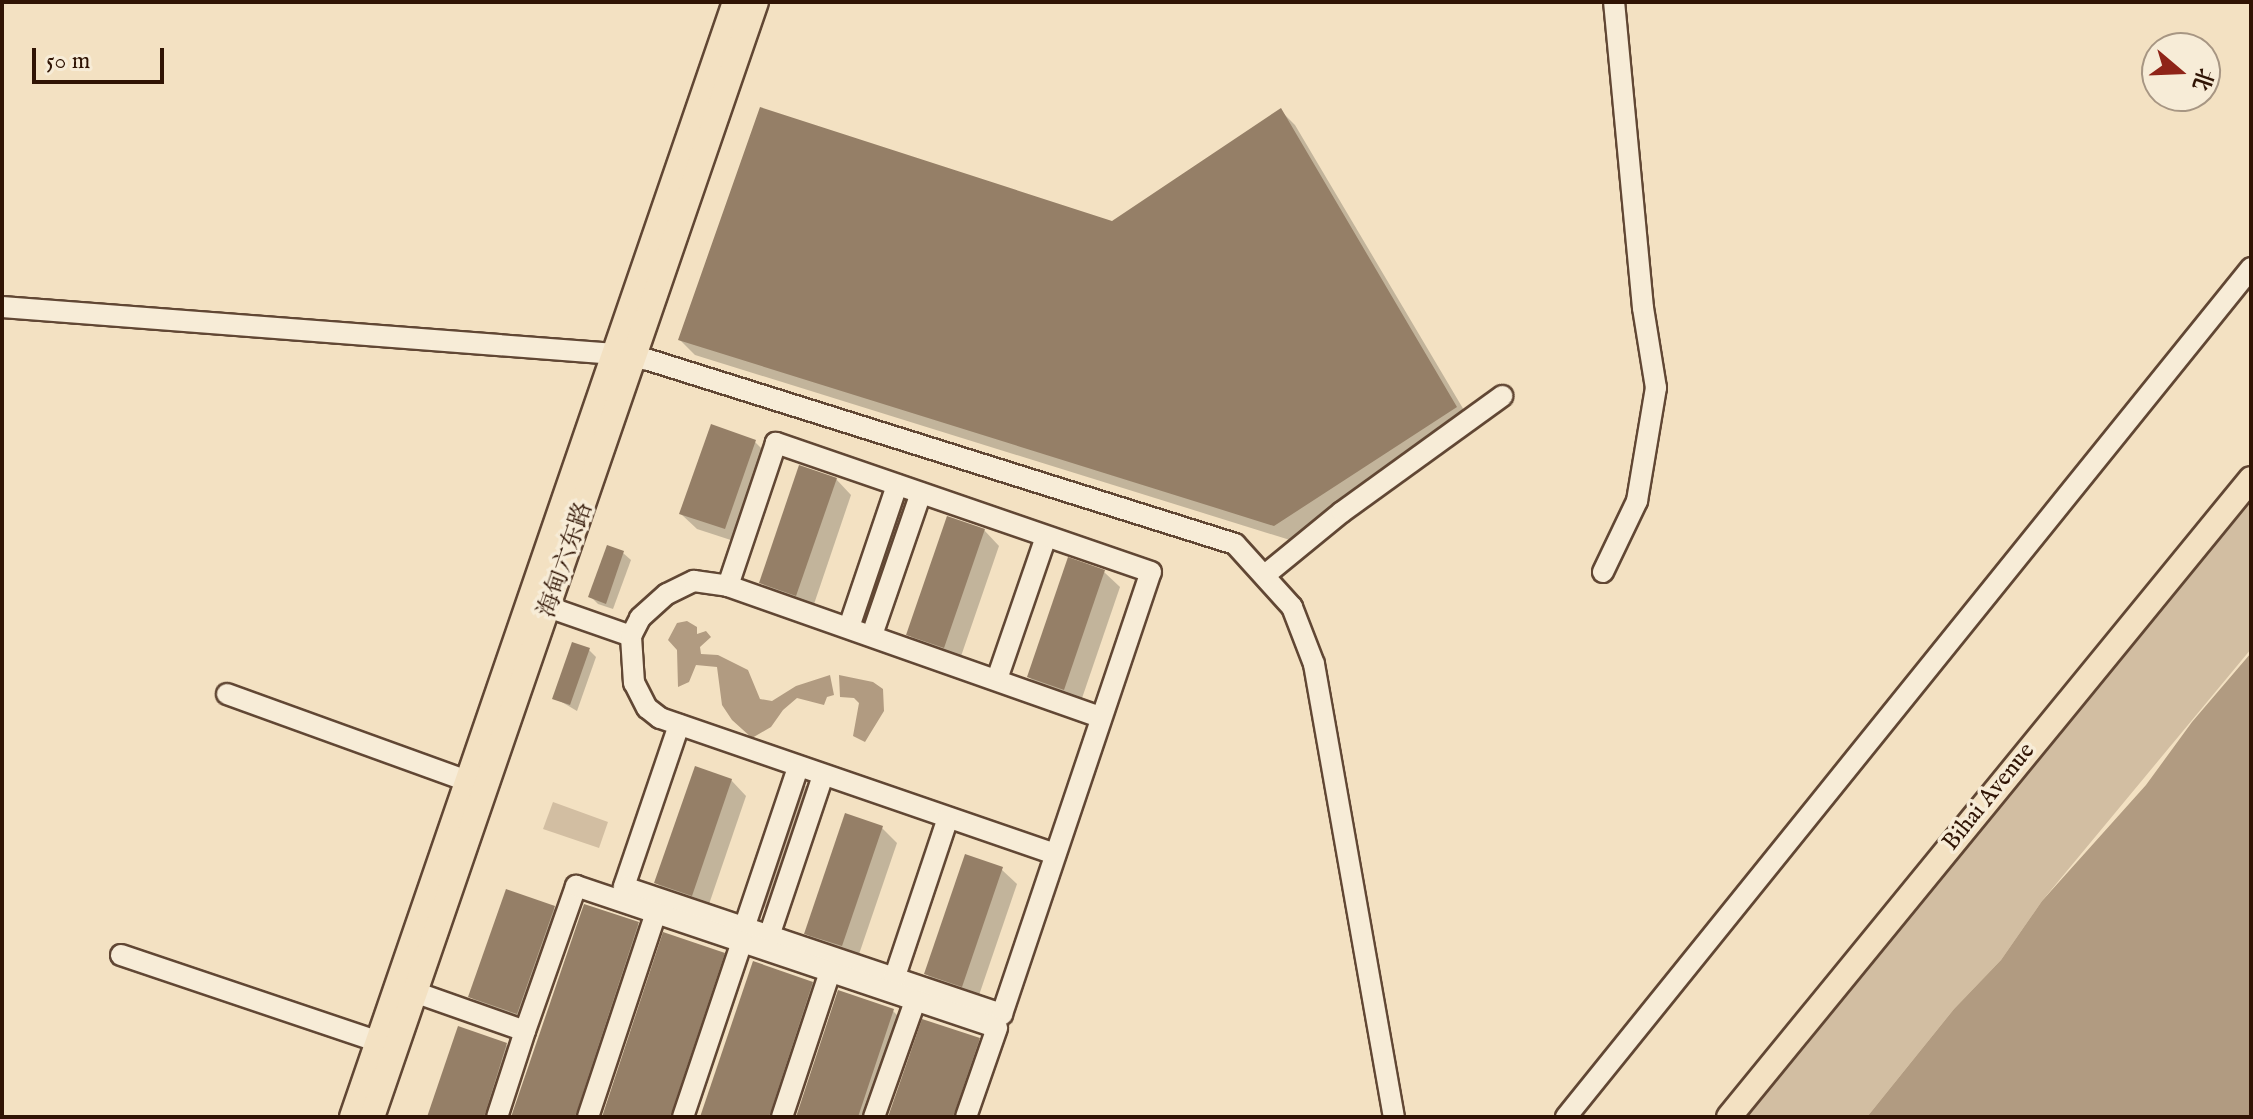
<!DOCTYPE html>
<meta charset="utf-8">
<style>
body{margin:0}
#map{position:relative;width:2253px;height:1119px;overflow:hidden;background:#f3e1c2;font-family:"IM FELL English","Noto Serif SC",serif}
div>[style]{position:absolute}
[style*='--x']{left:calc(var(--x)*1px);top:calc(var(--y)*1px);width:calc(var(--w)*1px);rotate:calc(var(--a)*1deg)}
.green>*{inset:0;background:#d2bea2}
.water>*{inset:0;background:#b19b81}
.shadow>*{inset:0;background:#0003}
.building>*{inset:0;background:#957f67}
.roads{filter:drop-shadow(2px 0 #614734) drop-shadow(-2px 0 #614734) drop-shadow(0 2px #614734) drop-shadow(0 -2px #614734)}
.minor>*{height:20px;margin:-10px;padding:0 10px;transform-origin:10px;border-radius:10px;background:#f7ecd7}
.major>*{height:24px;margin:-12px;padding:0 12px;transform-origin:12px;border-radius:12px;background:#f3e1c2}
span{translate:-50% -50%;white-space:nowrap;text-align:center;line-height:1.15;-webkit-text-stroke:7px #f7ecd7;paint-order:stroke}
.street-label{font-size:24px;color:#301404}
.frame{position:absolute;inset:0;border:4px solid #301404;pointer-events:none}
.north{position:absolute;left:2141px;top:32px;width:80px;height:80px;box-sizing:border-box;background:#f7ecd7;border:2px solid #a79683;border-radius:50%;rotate:109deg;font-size:22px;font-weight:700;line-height:32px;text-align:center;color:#301404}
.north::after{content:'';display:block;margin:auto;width:28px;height:36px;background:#8f2418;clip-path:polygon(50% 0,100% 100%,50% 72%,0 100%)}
.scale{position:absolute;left:32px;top:48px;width:132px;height:36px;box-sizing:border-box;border:4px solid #301404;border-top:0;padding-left:10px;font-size:24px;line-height:28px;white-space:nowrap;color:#301404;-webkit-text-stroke:6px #f7ecd7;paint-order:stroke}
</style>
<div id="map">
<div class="green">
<i style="clip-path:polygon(901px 501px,909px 503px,866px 623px,862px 622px,859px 619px)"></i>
<i style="clip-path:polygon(2251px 503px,2251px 649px,2042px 901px,2001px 960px,1954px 1009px,1867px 1117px,1741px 1117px,2076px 707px)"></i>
<i style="clip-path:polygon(805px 786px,812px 789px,768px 909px,765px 908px,761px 905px,800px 789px)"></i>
<i style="clip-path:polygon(553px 802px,608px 822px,599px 848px,543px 829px)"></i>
</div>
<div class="water">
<i style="clip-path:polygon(687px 621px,697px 627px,697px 634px,706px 631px,711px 637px,700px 647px,701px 654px,718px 655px,748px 670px,760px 699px,772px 701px,796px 686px,830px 675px,834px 695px,827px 697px,824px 705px,797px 698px,783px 710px,771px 727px,752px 738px,732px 720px,722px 705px,717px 667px,696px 665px,689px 682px,678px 687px,677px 650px,668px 640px,677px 623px)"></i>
<i style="clip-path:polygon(2251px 653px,2251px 1117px,1867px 1117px,1954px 1009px,2001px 960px,2042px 901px,2146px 785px,2192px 722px)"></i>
<i style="clip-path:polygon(839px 675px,873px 682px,883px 689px,884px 711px,865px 742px,853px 736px,859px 703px,854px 698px,840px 697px)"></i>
</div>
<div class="shadow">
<i style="clip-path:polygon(1280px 110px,1295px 125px,1471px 422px,1290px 540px,695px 355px,680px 340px,1113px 223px)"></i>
<i style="clip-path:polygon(755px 442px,770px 457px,740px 543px,697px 529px,681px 514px)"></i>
<i style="clip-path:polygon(836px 479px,851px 495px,812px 610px,776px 598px,761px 582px)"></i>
<i style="clip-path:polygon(984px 530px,999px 546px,959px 662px,924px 650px,909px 634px)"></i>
<i style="clip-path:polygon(623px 553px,631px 560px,613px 609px,598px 604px,591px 597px)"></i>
<i style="clip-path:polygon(1104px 572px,1120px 587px,1080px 704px,1044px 692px,1029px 677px)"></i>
<i style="clip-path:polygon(589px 650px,596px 657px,577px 711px,555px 698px)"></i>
<i style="clip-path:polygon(731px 780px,746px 796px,707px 910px,672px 898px,657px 883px)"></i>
<i style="clip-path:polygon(882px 828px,897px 843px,857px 960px,821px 948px,806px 933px)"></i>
<i style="clip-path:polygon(1001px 869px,1017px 884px,977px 1001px,941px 989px,926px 973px)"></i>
<i style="clip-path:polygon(554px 908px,569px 923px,532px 1028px,486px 1012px,471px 997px)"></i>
<i style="clip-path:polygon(638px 924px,653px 939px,595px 1117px,511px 1117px)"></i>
<i style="clip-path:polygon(724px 954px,739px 970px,690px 1117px,603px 1117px)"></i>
<i style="clip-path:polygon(812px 983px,827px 998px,788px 1117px,703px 1117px)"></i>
<i style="clip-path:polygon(893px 1011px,908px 1026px,878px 1117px,798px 1117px)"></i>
<i style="clip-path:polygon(979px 1040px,994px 1055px,973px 1117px,891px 1117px)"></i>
<i style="clip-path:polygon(506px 1045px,522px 1060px,504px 1117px,429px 1117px)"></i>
</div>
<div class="building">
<i style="clip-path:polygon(760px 107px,1112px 221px,1281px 108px,1457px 407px,1274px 526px,678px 340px)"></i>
<i style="clip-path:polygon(711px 424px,756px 440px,725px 529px,679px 514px)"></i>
<i style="clip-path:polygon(799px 465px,837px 478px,796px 596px,759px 583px)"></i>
<i style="clip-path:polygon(947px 516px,985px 529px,944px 648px,906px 635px)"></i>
<i style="clip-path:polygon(607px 545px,624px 551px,606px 604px,588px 597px)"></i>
<i style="clip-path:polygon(1068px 557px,1105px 570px,1064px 690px,1027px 677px)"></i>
<i style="clip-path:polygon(572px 642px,590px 648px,570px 705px,552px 699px)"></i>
<i style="clip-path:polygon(695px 766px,732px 779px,692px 896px,654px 883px)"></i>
<i style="clip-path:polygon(845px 813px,883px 826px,842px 946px,804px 934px)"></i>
<i style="clip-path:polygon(965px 854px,1003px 867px,962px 987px,924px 974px)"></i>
<i style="clip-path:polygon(506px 889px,555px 906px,517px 1014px,468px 997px)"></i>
<i style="clip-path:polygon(584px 904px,639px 922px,575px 1117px,511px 1117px)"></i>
<i style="clip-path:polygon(663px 932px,725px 953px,670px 1117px,602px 1117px)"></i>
<i style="clip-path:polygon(753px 961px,813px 982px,769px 1117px,700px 1117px)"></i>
<i style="clip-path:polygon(838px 990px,894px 1009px,858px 1117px,796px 1117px)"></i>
<i style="clip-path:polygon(922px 1019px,980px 1038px,953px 1117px,888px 1117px)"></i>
<i style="clip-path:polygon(458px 1026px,507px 1043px,484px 1117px,427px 1117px)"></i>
</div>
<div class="roads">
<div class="minor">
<i style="--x:2;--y:307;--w:615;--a:4.38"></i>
<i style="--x:615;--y:354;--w:35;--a:10"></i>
<i style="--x:649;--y:360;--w:614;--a:17.43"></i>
<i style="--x:1235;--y:544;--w:85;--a:47.9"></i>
<i style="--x:1292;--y:607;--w:61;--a:68.9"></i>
<i style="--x:1314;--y:664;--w:460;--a:80"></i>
<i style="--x:1603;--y:572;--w:79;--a:-64.4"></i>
<i style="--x:1637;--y:501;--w:115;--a:-80.5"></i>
<i style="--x:1656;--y:388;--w:81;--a:-99.2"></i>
<i style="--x:1643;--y:308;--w:307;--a:-95.4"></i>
<i style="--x:1265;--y:575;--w:99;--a:-39.3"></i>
<i style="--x:1342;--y:512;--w:198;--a:-35.9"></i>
<i style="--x:534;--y:602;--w:103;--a:19.3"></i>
<i style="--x:849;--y:627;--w:150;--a:-71.3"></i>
<i style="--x:872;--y:635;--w:150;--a:-71"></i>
<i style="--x:997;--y:679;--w:150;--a:-71"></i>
<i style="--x:227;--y:694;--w:268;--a:19.9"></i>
<i style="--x:679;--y:725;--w:171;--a:108.8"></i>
<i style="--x:624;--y:887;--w:399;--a:18.6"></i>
<i style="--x:1002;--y:1014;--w:466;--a:-71.4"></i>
<i style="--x:1151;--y:572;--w:397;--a:-161"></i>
<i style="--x:776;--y:443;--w:151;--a:108.6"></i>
<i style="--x:1055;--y:854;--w:418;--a:-161"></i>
<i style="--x:660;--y:718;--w:16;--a:-142"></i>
<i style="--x:647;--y:708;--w:28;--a:-117"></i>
<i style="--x:634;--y:683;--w:47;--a:-93.7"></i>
<i style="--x:631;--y:636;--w:20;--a:-63"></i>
<i style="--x:640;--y:618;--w:36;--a:-42"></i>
<i style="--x:667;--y:594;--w:30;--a:-26"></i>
<i style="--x:694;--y:581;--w:34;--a:8"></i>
<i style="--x:728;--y:586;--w:395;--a:19.4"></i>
<i style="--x:744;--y:928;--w:169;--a:-71.4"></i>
<i style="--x:769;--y:936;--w:169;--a:-71.4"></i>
<i style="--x:121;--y:955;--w:285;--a:18.6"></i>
<i style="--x:894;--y:979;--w:170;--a:-71.5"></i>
<i style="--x:403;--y:988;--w:129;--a:19.4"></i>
<i style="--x:525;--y:1031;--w:90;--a:108"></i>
<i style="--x:525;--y:1031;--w:154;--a:-70.6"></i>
<i style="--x:576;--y:886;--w:444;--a:18.6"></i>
<i style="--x:997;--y:1028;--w:94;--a:109.2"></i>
<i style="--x:588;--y:1117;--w:215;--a:-71.6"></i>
<i style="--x:683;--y:1117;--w:185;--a:-71.4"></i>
<i style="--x:782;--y:1117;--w:153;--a:-71.7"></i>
<i style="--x:874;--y:1117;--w:123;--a:-70.5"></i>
<i style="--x:1566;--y:1117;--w:1091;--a:-51.1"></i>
</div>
<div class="major">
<i style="--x:352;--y:1117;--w:1179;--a:-71.04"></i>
<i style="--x:372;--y:1117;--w:1179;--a:-71"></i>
<i style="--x:1729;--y:1117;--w:824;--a:-50.71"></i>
</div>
</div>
<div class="street-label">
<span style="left:566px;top:560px;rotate:-71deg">海甸六东路</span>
<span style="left:1989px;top:797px;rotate:-51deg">Bihai Avenue</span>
</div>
<div class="frame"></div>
<div class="north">北</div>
<div class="scale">50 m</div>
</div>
